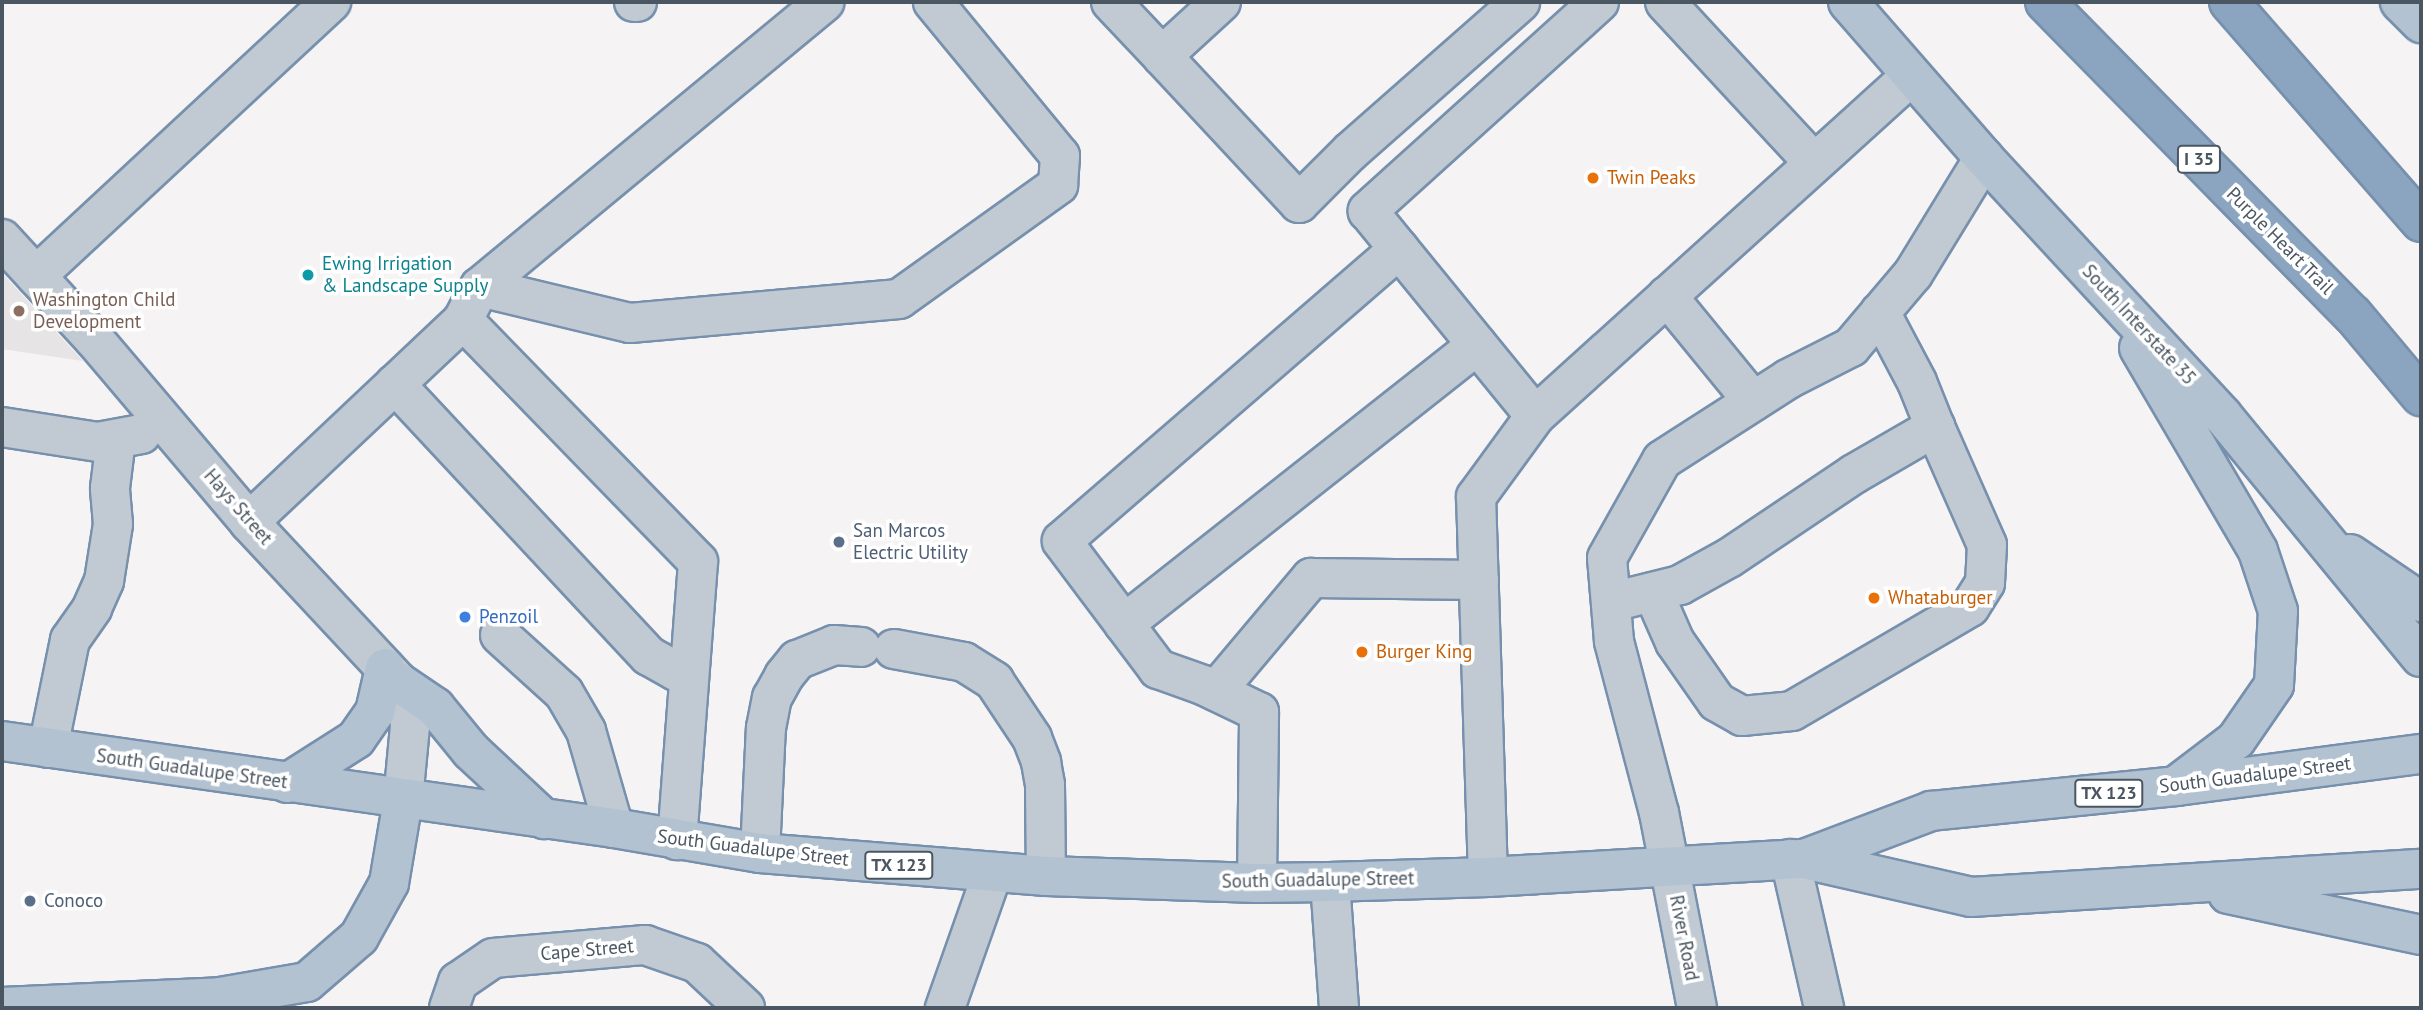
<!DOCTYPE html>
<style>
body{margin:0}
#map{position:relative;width:2423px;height:1010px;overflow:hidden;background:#f5f3f3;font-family:"PT Sans",sans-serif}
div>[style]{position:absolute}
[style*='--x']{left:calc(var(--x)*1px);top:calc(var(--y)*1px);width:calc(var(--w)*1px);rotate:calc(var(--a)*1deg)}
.education>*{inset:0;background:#e6e4e5}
.roads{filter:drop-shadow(2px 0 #7690ad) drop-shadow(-2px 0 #7690ad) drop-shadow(0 2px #7690ad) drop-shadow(0 -2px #7690ad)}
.minor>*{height:38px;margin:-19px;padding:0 19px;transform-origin:19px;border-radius:19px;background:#c1cad2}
.major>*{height:38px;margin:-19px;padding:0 19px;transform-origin:19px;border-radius:19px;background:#b3c2d1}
.highway>*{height:38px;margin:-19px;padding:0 19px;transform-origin:19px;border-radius:19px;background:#8ba5c1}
.dots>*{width:19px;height:19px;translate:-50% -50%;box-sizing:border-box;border:4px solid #fff;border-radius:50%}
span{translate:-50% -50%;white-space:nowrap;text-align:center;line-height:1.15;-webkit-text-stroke:7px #fff;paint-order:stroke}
.shield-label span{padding:2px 5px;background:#fff;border:2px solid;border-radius:5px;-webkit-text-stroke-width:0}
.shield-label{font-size:18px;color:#4a5661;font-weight:700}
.food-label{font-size:19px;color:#c56008}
.left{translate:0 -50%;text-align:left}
.street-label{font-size:19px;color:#4a5661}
.culture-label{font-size:19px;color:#0d838f}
.education-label{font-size:19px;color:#785e54}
.service-label{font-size:19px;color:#4e5e75}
.shop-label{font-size:19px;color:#366cbe}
.frame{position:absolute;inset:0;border:4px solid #4a5661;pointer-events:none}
</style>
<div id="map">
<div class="education">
<i style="clip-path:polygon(2px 273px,83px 361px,2px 349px)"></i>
</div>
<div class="roads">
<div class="minor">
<i style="--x:634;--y:2;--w:3;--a:0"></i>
<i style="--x:1111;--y:2;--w:74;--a:46.6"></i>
<i style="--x:1221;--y:2;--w:80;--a:137.5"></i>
<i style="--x:1162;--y:56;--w:201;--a:47"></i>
<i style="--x:1299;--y:203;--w:72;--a:-45"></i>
<i style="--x:1350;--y:152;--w:227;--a:-41.4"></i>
<i style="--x:1599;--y:2;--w:312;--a:137.9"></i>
<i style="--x:1368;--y:211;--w:264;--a:50.8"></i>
<i style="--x:1535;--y:416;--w:507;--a:-42.12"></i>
<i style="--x:1665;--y:2;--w:219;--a:47.2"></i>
<i style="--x:2;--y:239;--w:136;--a:47.4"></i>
<i style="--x:94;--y:339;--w:240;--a:49.7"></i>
<i style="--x:249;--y:522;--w:219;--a:47"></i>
<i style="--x:398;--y:682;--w:24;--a:66"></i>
<i style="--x:408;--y:704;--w:22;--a:85"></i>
<i style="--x:410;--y:726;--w:74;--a:95.4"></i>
<i style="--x:36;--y:276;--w:403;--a:-42.9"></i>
<i style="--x:480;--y:287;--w:154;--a:13.5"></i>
<i style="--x:630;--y:323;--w:270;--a:-5.1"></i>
<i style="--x:899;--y:299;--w:196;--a:-35.6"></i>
<i style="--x:1058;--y:185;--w:29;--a:-86"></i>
<i style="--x:1060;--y:156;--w:200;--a:-129.5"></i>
<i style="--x:1667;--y:296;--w:136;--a:50.7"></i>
<i style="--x:463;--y:320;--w:337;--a:45.8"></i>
<i style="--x:698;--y:562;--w:279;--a:94.3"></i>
<i style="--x:395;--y:384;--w:372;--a:47"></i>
<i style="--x:649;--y:656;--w:31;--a:29"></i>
<i style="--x:676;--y:671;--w:13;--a:4"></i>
<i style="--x:2;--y:427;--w:97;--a:8.9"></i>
<i style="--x:98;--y:442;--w:44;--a:-10.5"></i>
<i style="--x:249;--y:522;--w:294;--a:-43.3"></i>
<i style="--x:463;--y:320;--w:37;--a:-63"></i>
<i style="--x:480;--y:287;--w:447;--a:-39.6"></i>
<i style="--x:1653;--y:592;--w:55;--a:66.3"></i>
<i style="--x:1675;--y:642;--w:73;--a:55"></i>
<i style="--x:1717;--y:702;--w:29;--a:29"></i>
<i style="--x:1742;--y:716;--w:50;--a:-5.7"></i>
<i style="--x:1792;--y:711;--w:206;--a:-30.3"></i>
<i style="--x:1970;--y:607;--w:28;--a:-58"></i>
<i style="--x:1985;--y:583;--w:38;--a:-87"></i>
<i style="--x:1987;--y:545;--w:129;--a:-113.8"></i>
<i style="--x:1628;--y:598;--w:54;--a:-14"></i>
<i style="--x:1680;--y:585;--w:56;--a:-28.9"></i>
<i style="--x:1729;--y:558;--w:151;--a:-33.9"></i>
<i style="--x:1854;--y:474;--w:94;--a:-30.1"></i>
<i style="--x:1935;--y:427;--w:48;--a:-111.8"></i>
<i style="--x:1917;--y:382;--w:79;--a:-117.9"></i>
<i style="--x:1124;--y:624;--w:450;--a:-38.3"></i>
<i style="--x:500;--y:635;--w:86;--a:42.2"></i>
<i style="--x:564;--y:693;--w:44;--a:59.9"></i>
<i style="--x:586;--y:731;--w:101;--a:73.9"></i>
<i style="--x:894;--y:649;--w:71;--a:10.5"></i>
<i style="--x:964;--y:662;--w:36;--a:32"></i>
<i style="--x:994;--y:681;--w:69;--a:56.3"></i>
<i style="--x:1032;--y:738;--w:26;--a:69"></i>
<i style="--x:1041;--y:762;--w:23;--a:80"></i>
<i style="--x:1045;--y:785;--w:91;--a:89.4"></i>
<i style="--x:1216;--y:691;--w:148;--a:-49.9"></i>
<i style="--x:1311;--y:578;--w:168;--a:0.7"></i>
<i style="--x:48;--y:748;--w:110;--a:-78.5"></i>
<i style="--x:70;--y:640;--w:39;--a:-55"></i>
<i style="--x:92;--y:608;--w:30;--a:-66"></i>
<i style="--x:104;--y:581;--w:58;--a:-81"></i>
<i style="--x:113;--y:524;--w:36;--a:-95"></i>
<i style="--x:110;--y:488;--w:49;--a:-83"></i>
<i style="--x:760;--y:853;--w:125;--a:-87.3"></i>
<i style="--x:766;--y:728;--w:31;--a:-79"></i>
<i style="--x:772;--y:698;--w:25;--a:-61"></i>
<i style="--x:784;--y:676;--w:21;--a:-51"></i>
<i style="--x:797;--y:660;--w:40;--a:-22"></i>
<i style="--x:834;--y:645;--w:27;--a:4"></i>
<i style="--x:1790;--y:859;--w:153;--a:77.1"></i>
<i style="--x:1488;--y:877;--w:380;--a:-91.8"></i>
<i style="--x:1476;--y:497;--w:100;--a:-53.9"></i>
<i style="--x:1330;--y:882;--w:126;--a:85.9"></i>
<i style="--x:1257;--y:883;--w:171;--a:-89.3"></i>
<i style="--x:1259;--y:712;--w:62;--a:-154.3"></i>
<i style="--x:1203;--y:685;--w:48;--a:-160.4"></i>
<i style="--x:1158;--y:669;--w:160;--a:-126.9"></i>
<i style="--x:1062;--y:541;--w:446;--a:-40.9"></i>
<i style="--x:449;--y:1008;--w:28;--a:-71"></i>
<i style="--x:458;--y:982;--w:42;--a:-34.4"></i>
<i style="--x:493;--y:958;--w:153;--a:-4.9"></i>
<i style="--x:645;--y:945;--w:55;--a:19.1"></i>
<i style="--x:697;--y:963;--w:66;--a:43.2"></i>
<i style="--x:945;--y:1008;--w:144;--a:-70.6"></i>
<i style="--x:1697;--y:1008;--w:199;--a:-101"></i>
<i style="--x:1659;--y:813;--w:178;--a:-104.7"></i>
<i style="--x:1614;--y:641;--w:83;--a:-94.8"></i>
<i style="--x:1607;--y:558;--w:112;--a:-60.7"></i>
<i style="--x:1662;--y:460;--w:150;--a:-32.7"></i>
<i style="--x:1788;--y:379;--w:71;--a:-26.9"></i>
<i style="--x:1851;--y:347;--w:96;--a:-49.7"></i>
<i style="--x:1913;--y:274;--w:136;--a:-58.5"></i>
</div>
<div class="major">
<i style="--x:1848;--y:2;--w:207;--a:48.9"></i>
<i style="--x:1984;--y:158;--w:350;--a:47.2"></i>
<i style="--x:2222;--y:415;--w:313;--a:50.6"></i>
<i style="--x:2400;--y:2;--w:30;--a:45"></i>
<i style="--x:2139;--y:348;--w:235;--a:59.6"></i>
<i style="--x:2258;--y:551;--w:63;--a:71.6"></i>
<i style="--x:2278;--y:611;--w:74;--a:93.1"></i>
<i style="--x:2274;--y:685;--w:67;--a:124.6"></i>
<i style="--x:2236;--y:740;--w:74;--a:142.7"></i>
<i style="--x:2350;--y:554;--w:86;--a:34.1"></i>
<i style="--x:398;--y:682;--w:45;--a:34"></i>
<i style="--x:435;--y:707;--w:57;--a:50.7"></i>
<i style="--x:471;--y:751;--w:100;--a:43"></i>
<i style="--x:2;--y:741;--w:618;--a:8.09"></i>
<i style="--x:614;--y:828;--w:148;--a:9.7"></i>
<i style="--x:760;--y:853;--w:287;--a:4.6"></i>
<i style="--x:1046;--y:876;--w:211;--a:1.9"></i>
<i style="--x:1257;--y:883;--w:73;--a:-0.8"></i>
<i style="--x:1330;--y:882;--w:158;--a:-1.8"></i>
<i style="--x:1488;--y:877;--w:317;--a:-3.3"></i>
<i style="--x:1804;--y:859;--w:171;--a:12.8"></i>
<i style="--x:1971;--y:897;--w:451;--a:-3.6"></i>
<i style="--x:287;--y:783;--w:82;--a:-32.5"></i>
<i style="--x:356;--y:739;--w:33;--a:-55"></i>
<i style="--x:375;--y:712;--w:45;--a:-77.2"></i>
<i style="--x:1804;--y:859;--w:136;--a:-20.7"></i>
<i style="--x:1931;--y:811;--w:247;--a:-5.8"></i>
<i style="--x:2177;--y:786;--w:246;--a:-7.5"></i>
<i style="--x:2228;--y:894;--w:197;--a:12"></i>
<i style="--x:2;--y:1007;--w:218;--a:-2.6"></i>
<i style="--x:220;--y:997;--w:88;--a:-9.8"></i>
<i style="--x:307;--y:982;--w:69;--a:-40.9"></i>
<i style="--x:359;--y:937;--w:62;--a:-60.9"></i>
<i style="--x:389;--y:883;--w:84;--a:-80.4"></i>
</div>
<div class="highway">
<i style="--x:2045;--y:2;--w:439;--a:45.5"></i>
<i style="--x:2353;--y:315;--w:106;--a:50"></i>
<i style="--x:2229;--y:2;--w:292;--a:48.9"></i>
</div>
</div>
<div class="dots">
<i style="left:1593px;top:178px;background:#e8710a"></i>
<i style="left:308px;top:275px;background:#0f9aa8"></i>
<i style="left:19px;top:311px;background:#8d6e63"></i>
<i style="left:839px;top:542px;background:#5c6f8a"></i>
<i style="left:1874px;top:598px;background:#e8710a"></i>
<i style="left:465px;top:617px;background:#3f7fe0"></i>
<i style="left:1362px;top:652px;background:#e8710a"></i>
<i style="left:30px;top:901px;background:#5c6f8a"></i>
</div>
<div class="shield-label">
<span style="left:2199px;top:159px">I 35</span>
<span style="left:2109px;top:793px">TX 123</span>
<span style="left:899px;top:865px">TX 123</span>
</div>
<div class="food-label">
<span class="left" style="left:1607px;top:178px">Twin Peaks</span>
<span class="left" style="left:1888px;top:598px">Whataburger</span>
<span class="left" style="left:1376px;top:652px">Burger King</span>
</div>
<div class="street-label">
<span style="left:2280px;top:241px;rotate:45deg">Purple Heart Trail</span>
<span style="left:2139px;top:325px;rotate:47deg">South Interstate 35</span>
<span style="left:238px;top:507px;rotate:49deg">Hays Street</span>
<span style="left:192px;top:769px;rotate:8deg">South Guadalupe Street</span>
<span style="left:2255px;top:775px;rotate:-7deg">South Guadalupe Street</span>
<span style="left:753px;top:848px;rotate:7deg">South Guadalupe Street</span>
<span style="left:1318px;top:880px;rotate:-1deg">South Guadalupe Street</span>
<span style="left:1684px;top:938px;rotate:79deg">River Road</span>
<span style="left:587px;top:950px;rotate:-5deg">Cape Street</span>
</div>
<div class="culture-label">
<span class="left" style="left:322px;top:275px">Ewing Irrigation<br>&amp; Landscape Supply</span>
</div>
<div class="education-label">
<span class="left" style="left:33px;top:311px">Washington Child<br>Development</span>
</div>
<div class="service-label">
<span class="left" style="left:853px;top:542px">San Marcos<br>Electric Utility</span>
<span class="left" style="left:44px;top:901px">Conoco</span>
</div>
<div class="shop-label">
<span class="left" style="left:479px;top:617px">Penzoil</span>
</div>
<div class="frame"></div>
</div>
